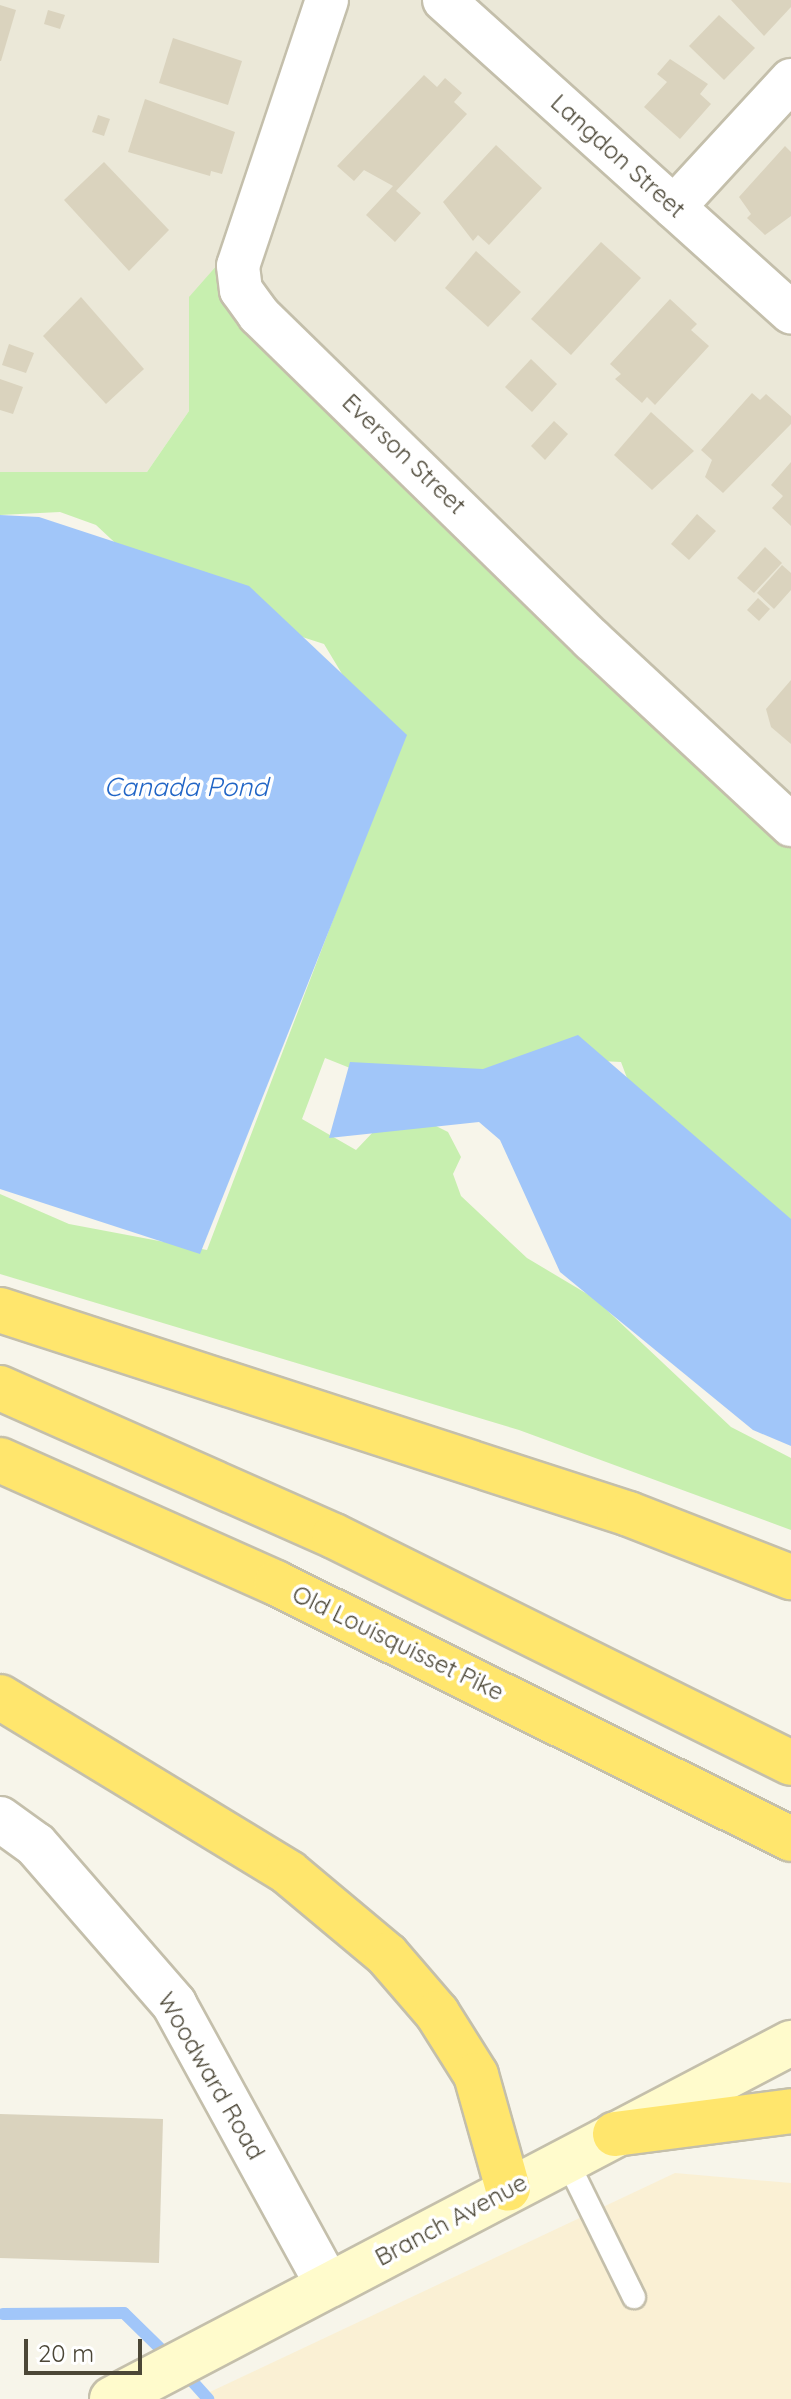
<!DOCTYPE html>
<style>
body{margin:0}
#map{position:relative;width:791px;height:2399px;overflow:hidden;background:#f7f5ea;font-family:Quicksand,sans-serif}
div>[style]{position:absolute}
[style*='--x']{left:calc(var(--x)*1px);top:calc(var(--y)*1px);width:calc(var(--w)*1px);rotate:calc(var(--a)*1deg)}
.residential>*{inset:0;background:#ebe8d8}
.commercial>*{inset:0;background:#faf0d4}
.green>*{inset:0;background:#c7efaf}
.water>*{inset:0;background:#a1c6f9}
.stream>*{height:12px;margin:-6px;padding:0 6px;transform-origin:6px;border-radius:6px;background:#a1c6f9}
.building>*{inset:0;background:#dad3be}
.roads{filter:drop-shadow(2px 0 #c4bfab) drop-shadow(-2px 0 #c4bfab) drop-shadow(0 2px #c4bfab) drop-shadow(0 -2px #c4bfab)}
.service>*{height:22px;margin:-11px;padding:0 11px;transform-origin:11px;border-radius:11px;background:#fff}
.minor>*{height:42px;margin:-21px;padding:0 21px;transform-origin:21px;border-radius:21px;background:#fff}
.tertiary>*{height:44px;margin:-22px;padding:0 22px;transform-origin:22px;border-radius:22px;background:#fff}
.secondary>*{height:44px;margin:-22px;padding:0 22px;transform-origin:22px;border-radius:22px;background:#fffbcc}
.motorway>*{height:44px;margin:-22px;padding:0 22px;transform-origin:22px;border-radius:22px;background:#ffe66d}
span{translate:-50% -50%;white-space:nowrap;text-align:center;line-height:1.15;-webkit-text-stroke:7px #fff;paint-order:stroke}
.street-label{font-size:24px;color:#4c4737}
.water-label{font-size:26px;color:#2165c6;font-style:italic}
.scale{position:absolute;left:24px;top:2339px;width:118px;height:36px;box-sizing:border-box;border:4px solid #4c4737;border-top:0;padding-left:10px;font-size:24px;line-height:28px;white-space:nowrap;color:#4c4737;-webkit-text-stroke:6px #fff;paint-order:stroke}
</style>
<div id="map">
<div class="residential">
<i style="clip-path:polygon(0 0,791px 0,791px 820px,189px 297px,189px 411px,147px 472px,0 472px)"></i>
</div>
<div class="commercial">
<i style="clip-path:polygon(675px 2173px,791px 2183px,791px 2399px,195px 2399px)"></i>
</div>
<div class="green">
<i style="clip-path:polygon(241px 238px,259px 300px,791px 820px,791px 1259px,636px 1102px,621px 1062px,579px 1060px,552px 1072px,370px 1076px,325px 1058px,302px 1119px,356px 1150px,375px 1130px,416px 1116px,448px 1132px,461px 1157px,453px 1174px,461px 1196px,527px 1258px,594px 1298px,731px 1427px,791px 1458px,791px 1530px,519px 1430px,0 1274px,0 1194px,69px 1224px,207px 1250px,376px 807px,383px 742px,324px 644px,171px 595px,96px 525px,60px 512px,0 515px,0 472px,147px 472px,189px 411px,189px 297px)"></i>
</div>
<div class="water">
<i style="clip-path:polygon(0 515px,39px 517px,249px 586px,407px 735px,200px 1254px,0 1189px)"></i>
<i style="clip-path:polygon(578px 1035px,791px 1219px,791px 1446px,753px 1430px,560px 1272px,500px 1140px,479px 1122px,329px 1138px,350px 1062px,483px 1069px)"></i>
</div>
<div class="stream">
<i style="--x:3;--y:2314;--w:121;--a:-0.5"></i>
<i style="--x:124;--y:2313;--w:64;--a:44.4"></i>
<i style="--x:183;--y:2371;--w:38;--a:48"></i>
</div>
<div class="building">
<i style="clip-path:polygon(731px 0,791px 0,791px 7px,764px 36px)"></i>
<i style="clip-path:polygon(0 5px,16px 10px,1px 61px,0 61px)"></i>
<i style="clip-path:polygon(48px 10px,65px 15px,60px 29px,44px 24px)"></i>
<i style="clip-path:polygon(719px 15px,755px 48px,724px 80px,689px 46px)"></i>
<i style="clip-path:polygon(173px 38px,242px 61px,228px 105px,159px 83px)"></i>
<i style="clip-path:polygon(670px 59px,708px 84px,700px 94px,711px 104px,680px 139px,644px 107px,667px 82px,657px 74px)"></i>
<i style="clip-path:polygon(424px 75px,437px 87px,445px 78px,462px 93px,454px 102px,467px 114px,396px 191px,421px 213px,395px 242px,366px 215px,393px 186px,364px 170px,354px 181px,337px 166px)"></i>
<i style="clip-path:polygon(145px 99px,235px 132px,222px 174px,211px 171px,210px 176px,128px 152px)"></i>
<i style="clip-path:polygon(98px 115px,110px 119px,104px 136px,92px 132px)"></i>
<i style="clip-path:polygon(496px 145px,542px 188px,489px 245px,478px 235px,473px 241px,443px 202px)"></i>
<i style="clip-path:polygon(785px 146px,791px 152px,791px 216px,765px 235px,747px 218px,751px 214px,739px 197px)"></i>
<i style="clip-path:polygon(104px 162px,169px 230px,129px 271px,64px 200px)"></i>
<i style="clip-path:polygon(601px 242px,641px 278px,571px 355px,531px 319px)"></i>
<i style="clip-path:polygon(476px 251px,521px 292px,488px 327px,445px 288px)"></i>
<i style="clip-path:polygon(81px 297px,144px 369px,106px 404px,43px 336px)"></i>
<i style="clip-path:polygon(670px 299px,697px 324px,691px 330px,709px 346px,655px 405px,647px 397px,642px 403px,615px 379px,621px 374px,610px 364px)"></i>
<i style="clip-path:polygon(9px 344px,34px 353px,26px 373px,2px 365px)"></i>
<i style="clip-path:polygon(531px 359px,557px 384px,532px 412px,505px 387px)"></i>
<i style="clip-path:polygon(0 379px,23px 387px,13px 414px,0 410px)"></i>
<i style="clip-path:polygon(752px 393px,760px 400px,766px 394px,791px 416px,791px 424px,723px 493px,705px 477px,712px 460px,701px 450px)"></i>
<i style="clip-path:polygon(651px 412px,694px 451px,652px 490px,614px 455px)"></i>
<i style="clip-path:polygon(554px 421px,568px 434px,545px 460px,531px 446px)"></i>
<i style="clip-path:polygon(791px 462px,791px 526px,772px 508px,783px 496px,771px 485px)"></i>
<i style="clip-path:polygon(697px 514px,716px 531px,689px 560px,671px 544px)"></i>
<i style="clip-path:polygon(765px 547px,782px 563px,754px 593px,737px 578px)"></i>
<i style="clip-path:polygon(782px 565px,791px 573px,791px 590px,774px 609px,757px 593px)"></i>
<i style="clip-path:polygon(758px 598px,770px 609px,759px 621px,747px 610px)"></i>
<i style="clip-path:polygon(791px 680px,791px 744px,771px 727px,766px 709px)"></i>
<i style="clip-path:polygon(0 2114px,163px 2119px,159px 2263px,0 2258px)"></i>
</div>
<div class="roads">
<div class="service">
<i style="--x:566;--y:2159;--w:154;--a:63.8"></i>
</div>
<div class="minor">
<i style="--x:327;--y:0;--w:280;--a:108.5"></i>
<i style="--x:238;--y:266;--w:24;--a:83"></i>
<i style="--x:241;--y:290;--w:31;--a:54"></i>
<i style="--x:259;--y:315;--w:465;--a:44.3"></i>
<i style="--x:592;--y:640;--w:272;--a:42.9"></i>
<i style="--x:444;--y:0;--w:467;--a:42"></i>
<i style="--x:674;--y:207;--w:173;--a:-47.3"></i>
</div>
<div class="tertiary">
<i style="--x:0;--y:1819;--w:44;--a:35.8"></i>
<i style="--x:36;--y:1845;--w:211;--a:49"></i>
<i style="--x:174;--y:2004;--w:319;--a:61.3"></i>
</div>
<div class="secondary">
<i style="--x:112;--y:2399;--w:767;--a:-27.67"></i>
</div>
<div class="motorway">
<i style="--x:0;--y:1310;--w:661;--a:17.97"></i>
<i style="--x:629;--y:1514;--w:174;--a:21.3"></i>
<i style="--x:0;--y:1388;--w:365;--a:23.9"></i>
<i style="--x:334;--y:1536;--w:510;--a:26.41"></i>
<i style="--x:0;--y:1460;--w:302;--a:24"></i>
<i style="--x:276;--y:1583;--w:575;--a:26.43"></i>
<i style="--x:0;--y:1697;--w:338;--a:31.3"></i>
<i style="--x:289;--y:1873;--w:128;--a:39.9"></i>
<i style="--x:387;--y:1955;--w:77;--a:49.2"></i>
<i style="--x:437;--y:2013;--w:73;--a:57.8"></i>
<i style="--x:476;--y:2075;--w:118;--a:74.3"></i>
<i style="--x:615;--y:2134;--w:177;--a:-7.4"></i>
</div>
</div>
<div class="street-label">
<span style="left:618px;top:156px;rotate:42deg">Langdon Street</span>
<span style="left:404px;top:454px;rotate:44deg">Everson Street</span>
<span style="left:398px;top:1643px;rotate:26deg">Old Louisquisset Pike</span>
<span style="left:211px;top:2076px;rotate:60deg">Woodward Road</span>
<span style="left:451px;top:2220px;rotate:-28deg">Branch Avenue</span>
</div>
<div class="water-label">
<span style="left:186px;top:787px">Canada Pond</span>
</div>
<div class="scale">20 m</div>
</div>
